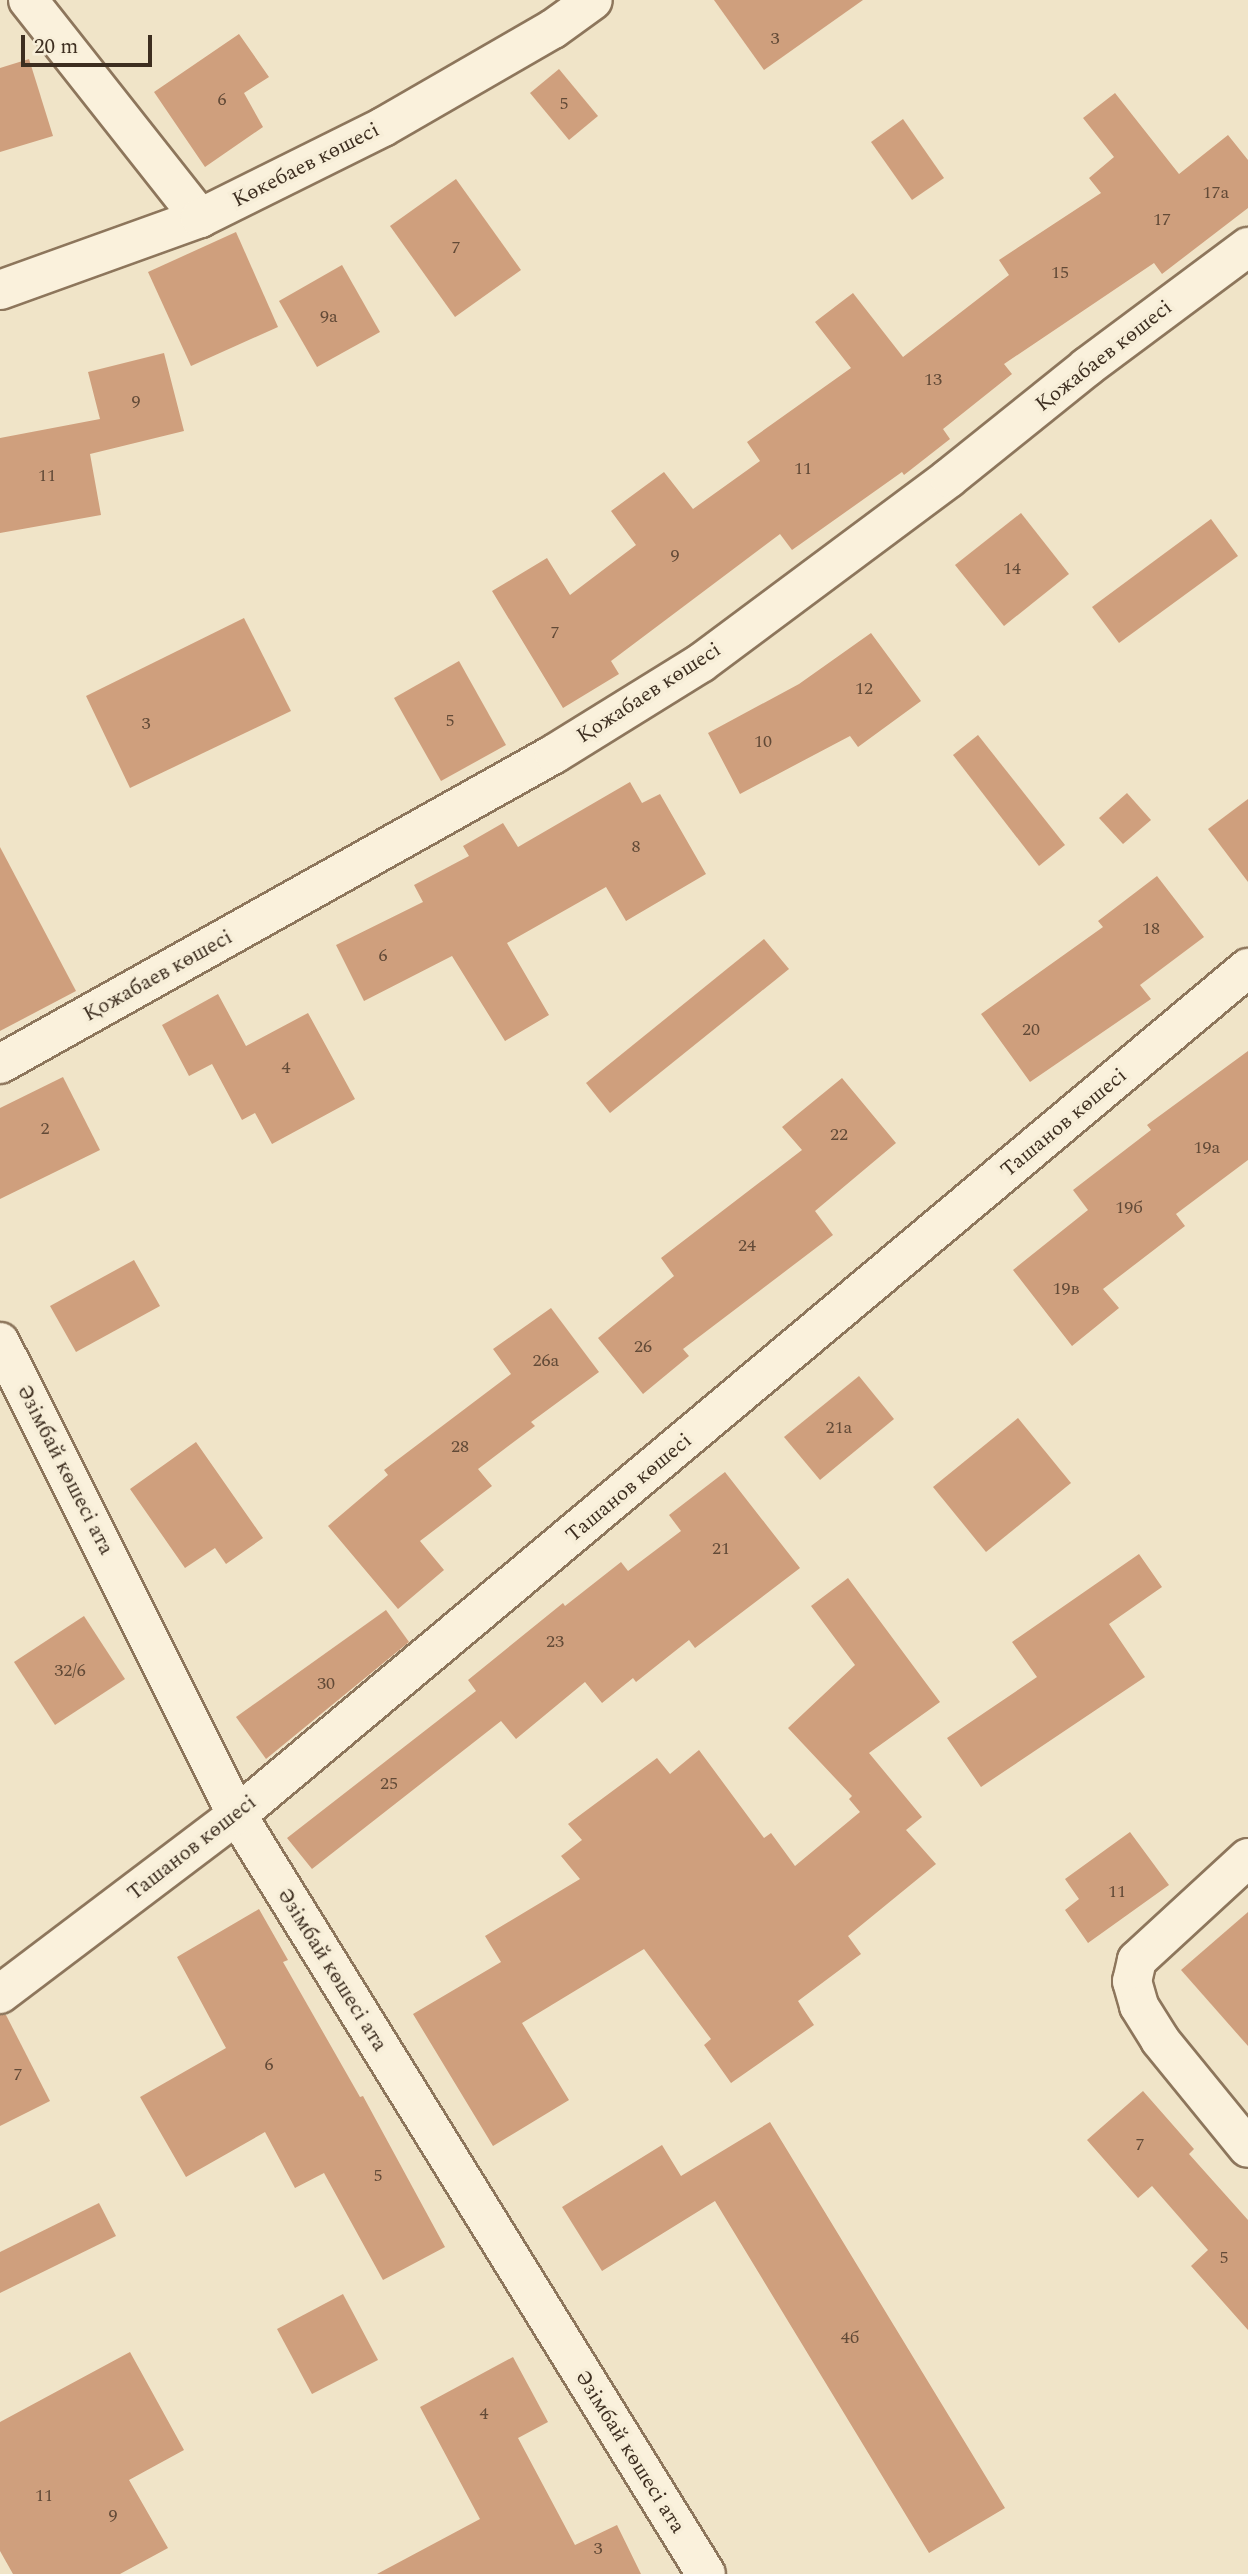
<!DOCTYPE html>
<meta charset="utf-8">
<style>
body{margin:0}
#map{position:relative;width:1248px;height:2574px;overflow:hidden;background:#f0e4c8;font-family:Spectral,serif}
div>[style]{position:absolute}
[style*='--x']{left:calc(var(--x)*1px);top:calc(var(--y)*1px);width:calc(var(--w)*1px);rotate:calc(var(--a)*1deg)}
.building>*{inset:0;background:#cf9f7d}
.roads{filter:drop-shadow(2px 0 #8d765c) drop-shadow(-2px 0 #8d765c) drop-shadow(0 2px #8d765c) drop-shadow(0 -2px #8d765c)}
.street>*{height:38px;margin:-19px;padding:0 19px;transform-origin:19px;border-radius:19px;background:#faf1dc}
span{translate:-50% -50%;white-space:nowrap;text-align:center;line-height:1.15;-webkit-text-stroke:7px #f7eed8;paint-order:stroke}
.number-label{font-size:18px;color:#624a37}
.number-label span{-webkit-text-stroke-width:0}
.street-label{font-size:21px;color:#3d2e20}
.scale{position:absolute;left:21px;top:35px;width:131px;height:32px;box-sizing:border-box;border:4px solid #3d2e20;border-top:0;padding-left:9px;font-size:21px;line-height:24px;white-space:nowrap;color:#3d2e20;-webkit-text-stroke:5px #f7eed8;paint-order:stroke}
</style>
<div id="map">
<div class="building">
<i style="clip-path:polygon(714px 0,863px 0,764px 70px)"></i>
<i style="clip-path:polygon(239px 34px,269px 77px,244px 93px,263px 127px,205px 167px,154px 92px)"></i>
<i style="clip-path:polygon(29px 59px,53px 136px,0 152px,0 68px)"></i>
<i style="clip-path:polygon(559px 69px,598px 116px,569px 140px,530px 93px)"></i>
<i style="clip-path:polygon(1115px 93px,1179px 174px,1228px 135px,1248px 160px,1248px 208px,1162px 274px,1154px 263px,1004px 364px,1012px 374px,943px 429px,950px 439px,904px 475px,902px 472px,792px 550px,780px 534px,611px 661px,619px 674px,563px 708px,492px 591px,547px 558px,570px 595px,636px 545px,611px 511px,664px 472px,693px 509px,760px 461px,747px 442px,851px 368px,815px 322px,853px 293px,903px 357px,1009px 275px,999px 260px,1101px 193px,1089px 178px,1114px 157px,1083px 118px)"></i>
<i style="clip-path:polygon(903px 119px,944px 178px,912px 200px,871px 142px)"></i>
<i style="clip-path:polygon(456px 179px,521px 270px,455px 317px,390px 226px)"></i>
<i style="clip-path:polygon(236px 232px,278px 327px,191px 366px,148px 272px)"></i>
<i style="clip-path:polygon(342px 265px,380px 332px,317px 367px,279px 301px)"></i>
<i style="clip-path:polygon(164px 353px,184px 431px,90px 454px,101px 515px,0 533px,0 438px,100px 419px,88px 372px)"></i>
<i style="clip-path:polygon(1021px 513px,1069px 574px,1004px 626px,955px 565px)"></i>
<i style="clip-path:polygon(1211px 519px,1238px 556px,1119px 643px,1092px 607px)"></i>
<i style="clip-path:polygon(244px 618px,291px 711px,130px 788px,86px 696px)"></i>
<i style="clip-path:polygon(871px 633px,921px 701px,858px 747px,850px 736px,740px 794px,708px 733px,799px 684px)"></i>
<i style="clip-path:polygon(459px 661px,506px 745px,441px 781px,394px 698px)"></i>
<i style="clip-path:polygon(978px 735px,1065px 845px,1039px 866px,953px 755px)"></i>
<i style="clip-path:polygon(630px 782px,642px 803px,660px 794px,706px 874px,626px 921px,606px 887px,507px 943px,549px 1015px,505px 1041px,452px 956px,364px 1001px,336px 945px,423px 902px,414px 885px,469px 856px,463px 846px,503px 823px,518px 847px)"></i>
<i style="clip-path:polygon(1127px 793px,1151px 820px,1123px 844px,1099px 818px)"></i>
<i style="clip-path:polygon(1248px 799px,1248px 882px,1208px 829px)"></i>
<i style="clip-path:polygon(0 847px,76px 991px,0 1031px)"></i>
<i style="clip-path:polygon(1157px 876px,1204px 937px,1140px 985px,1151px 999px,1030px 1082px,981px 1014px,1103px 927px,1098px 921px)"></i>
<i style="clip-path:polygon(764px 939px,789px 969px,610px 1113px,586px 1083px)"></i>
<i style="clip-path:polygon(218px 994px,246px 1046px,308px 1013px,355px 1099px,272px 1144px,255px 1113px,242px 1120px,212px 1064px,189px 1076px,162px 1025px)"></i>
<i style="clip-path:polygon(1248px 1051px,1248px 1160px,1176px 1214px,1185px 1226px,1103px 1289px,1119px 1308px,1072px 1346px,1013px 1270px,1088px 1210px,1073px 1190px,1151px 1130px,1147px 1125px)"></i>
<i style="clip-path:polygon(63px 1077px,100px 1150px,0 1199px,0 1108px)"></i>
<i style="clip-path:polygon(842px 1078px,896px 1143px,815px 1211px,833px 1235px,683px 1349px,689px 1356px,643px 1394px,598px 1338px,674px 1276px,661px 1258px,802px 1150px,782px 1127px)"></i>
<i style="clip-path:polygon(134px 1260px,160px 1306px,76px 1352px,50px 1306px)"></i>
<i style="clip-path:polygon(551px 1308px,599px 1372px,531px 1422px,535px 1426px,478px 1469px,492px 1486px,420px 1541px,444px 1570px,398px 1609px,328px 1526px,388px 1475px,384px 1470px,511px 1374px,493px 1349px)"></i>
<i style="clip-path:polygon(859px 1376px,894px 1419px,820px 1480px,784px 1437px)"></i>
<i style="clip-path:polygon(1018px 1418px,1071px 1483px,986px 1552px,933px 1487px)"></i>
<i style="clip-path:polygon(196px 1442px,263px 1538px,226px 1564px,215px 1548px,185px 1568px,130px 1489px)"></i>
<i style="clip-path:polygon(725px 1472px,800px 1568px,695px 1648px,689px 1640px,636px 1682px,633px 1678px,602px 1703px,585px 1682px,516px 1739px,501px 1721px,312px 1869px,287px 1838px,476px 1691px,468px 1680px,563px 1603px,565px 1606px,621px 1562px,628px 1571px,681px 1531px,669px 1515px)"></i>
<i style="clip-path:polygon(1139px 1554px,1162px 1587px,1109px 1624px,1145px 1677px,981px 1787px,947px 1738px,1037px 1677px,1012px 1642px)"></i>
<i style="clip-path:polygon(848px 1578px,940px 1702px,869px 1753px,922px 1817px,906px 1830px,936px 1864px,848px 1936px,861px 1954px,798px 2001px,814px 2025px,731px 2083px,704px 2045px,711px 2039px,644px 1949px,522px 2023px,569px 2100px,493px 2146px,413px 2014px,501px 1962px,485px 1936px,580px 1879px,561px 1856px,582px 1840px,568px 1824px,657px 1758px,670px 1774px,699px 1750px,764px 1838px,771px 1833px,795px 1866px,860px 1812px,849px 1799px,852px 1796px,788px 1728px,855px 1665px,811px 1606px)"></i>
<i style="clip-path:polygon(386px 1610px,409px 1642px,266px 1759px,236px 1717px)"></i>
<i style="clip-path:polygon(84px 1616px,125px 1679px,55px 1725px,14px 1662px)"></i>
<i style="clip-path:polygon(1130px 1832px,1169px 1885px,1088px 1943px,1065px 1910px,1079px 1899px,1065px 1879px)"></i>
<i style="clip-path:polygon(259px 1909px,288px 1960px,283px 1962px,360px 2097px,363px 2096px,445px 2247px,383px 2280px,324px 2173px,295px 2188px,265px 2132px,186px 2177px,140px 2097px,226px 2048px,177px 1957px)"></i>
<i style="clip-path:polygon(1248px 1912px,1248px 2046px,1181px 1970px)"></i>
<i style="clip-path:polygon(0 2015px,6px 2015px,50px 2101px,0 2126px)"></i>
<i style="clip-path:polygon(1143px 2091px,1194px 2149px,1189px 2154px,1248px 2220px,1248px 2330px,1191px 2266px,1208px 2250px,1152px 2186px,1138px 2198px,1087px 2140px)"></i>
<i style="clip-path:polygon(770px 2122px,1005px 2508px,929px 2553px,715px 2201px,602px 2271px,562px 2207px,662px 2145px,681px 2176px)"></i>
<i style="clip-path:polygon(99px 2203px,116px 2236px,0 2293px,0 2252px)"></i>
<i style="clip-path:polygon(343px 2294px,378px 2360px,312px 2394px,277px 2329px)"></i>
<i style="clip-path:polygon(130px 2352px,184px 2450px,129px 2480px,168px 2548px,120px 2574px,13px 2574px,0 2551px,0 2422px)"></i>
<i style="clip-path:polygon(513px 2357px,548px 2422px,518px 2438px,575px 2545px,617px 2525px,641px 2574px,377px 2574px,480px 2519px,420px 2407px)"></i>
</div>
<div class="roads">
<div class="street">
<i style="--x:28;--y:0;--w:278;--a:51.7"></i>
<i style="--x:0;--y:290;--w:213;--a:-19.8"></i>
<i style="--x:200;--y:218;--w:204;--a:-26.4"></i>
<i style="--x:383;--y:127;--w:196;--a:-30"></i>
<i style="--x:553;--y:29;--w:49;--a:-35.9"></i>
<i style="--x:0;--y:1064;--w:635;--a:-29.23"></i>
<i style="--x:554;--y:754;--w:173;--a:-31.8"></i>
<i style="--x:701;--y:663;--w:309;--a:-36.7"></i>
<i style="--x:949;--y:478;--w:177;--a:-38.8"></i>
<i style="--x:1087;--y:367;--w:201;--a:-36.7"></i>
<i style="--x:0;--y:1342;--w:529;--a:63.39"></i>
<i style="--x:237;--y:1815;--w:892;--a:58.29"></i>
<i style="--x:1248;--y:1858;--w:151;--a:137.4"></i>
<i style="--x:1137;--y:1960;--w:22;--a:103"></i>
<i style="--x:1132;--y:1981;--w:26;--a:74"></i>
<i style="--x:1139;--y:2006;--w:40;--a:58"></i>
<i style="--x:1160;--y:2040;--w:139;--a:50.8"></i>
<i style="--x:0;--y:1994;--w:297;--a:-37.1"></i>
<i style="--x:237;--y:1815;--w:1319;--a:-39.96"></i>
</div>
</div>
<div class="number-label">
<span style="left:775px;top:39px">3</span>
<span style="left:222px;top:100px">6</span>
<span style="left:564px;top:104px">5</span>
<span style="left:1216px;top:193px">17а</span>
<span style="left:1162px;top:220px">17</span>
<span style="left:456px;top:248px">7</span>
<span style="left:1060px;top:273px">15</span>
<span style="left:329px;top:317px">9а</span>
<span style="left:933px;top:380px">13</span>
<span style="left:136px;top:402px">9</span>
<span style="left:803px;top:469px">11</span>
<span style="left:47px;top:476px">11</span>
<span style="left:675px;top:556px">9</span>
<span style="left:1012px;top:569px">14</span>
<span style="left:555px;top:633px">7</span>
<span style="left:864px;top:689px">12</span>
<span style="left:450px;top:721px">5</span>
<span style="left:146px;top:724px">3</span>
<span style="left:763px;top:742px">10</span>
<span style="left:636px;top:847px">8</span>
<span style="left:1151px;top:929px">18</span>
<span style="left:383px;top:956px">6</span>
<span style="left:1031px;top:1030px">20</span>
<span style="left:286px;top:1068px">4</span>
<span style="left:45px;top:1129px">2</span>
<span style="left:839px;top:1135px">22</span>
<span style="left:1207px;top:1148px">19а</span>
<span style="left:1129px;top:1208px">19б</span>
<span style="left:747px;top:1246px">24</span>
<span style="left:1066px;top:1289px">19в</span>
<span style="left:643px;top:1347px">26</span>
<span style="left:546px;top:1361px">26а</span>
<span style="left:839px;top:1428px">21а</span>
<span style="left:460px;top:1447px">28</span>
<span style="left:721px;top:1549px">21</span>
<span style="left:555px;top:1642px">23</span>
<span style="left:70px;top:1671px">32/6</span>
<span style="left:326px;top:1684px">30</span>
<span style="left:389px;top:1784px">25</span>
<span style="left:1117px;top:1892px">11</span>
<span style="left:269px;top:2065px">6</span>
<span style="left:18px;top:2075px">7</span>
<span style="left:1140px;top:2145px">7</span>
<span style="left:378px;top:2176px">5</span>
<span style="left:1224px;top:2258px">5</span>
<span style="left:850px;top:2338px">4б</span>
<span style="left:484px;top:2414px">4</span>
<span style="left:44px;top:2496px">11</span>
<span style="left:113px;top:2516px">9</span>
<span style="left:598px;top:2549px">3</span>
</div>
<div class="street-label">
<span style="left:306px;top:165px;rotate:-27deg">Көкебаев көшесі</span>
<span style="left:1104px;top:356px;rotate:-38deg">Қожабаев көшесі</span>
<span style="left:649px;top:693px;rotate:-33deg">Қожабаев көшесі</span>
<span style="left:158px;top:976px;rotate:-29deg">Қожабаев көшесі</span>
<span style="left:1064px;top:1123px;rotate:-40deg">Ташанов көшесі</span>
<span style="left:65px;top:1470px;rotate:63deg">Әзімбай көшесі ата</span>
<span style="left:629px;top:1488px;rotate:-40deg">Ташанов көшесі</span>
<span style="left:192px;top:1848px;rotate:-38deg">Ташанов көшесі</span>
<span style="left:332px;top:1970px;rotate:58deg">Әзімбай көшесі ата</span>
<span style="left:630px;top:2452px;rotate:58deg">Әзімбай көшесі ата</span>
</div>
<div class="scale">20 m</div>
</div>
